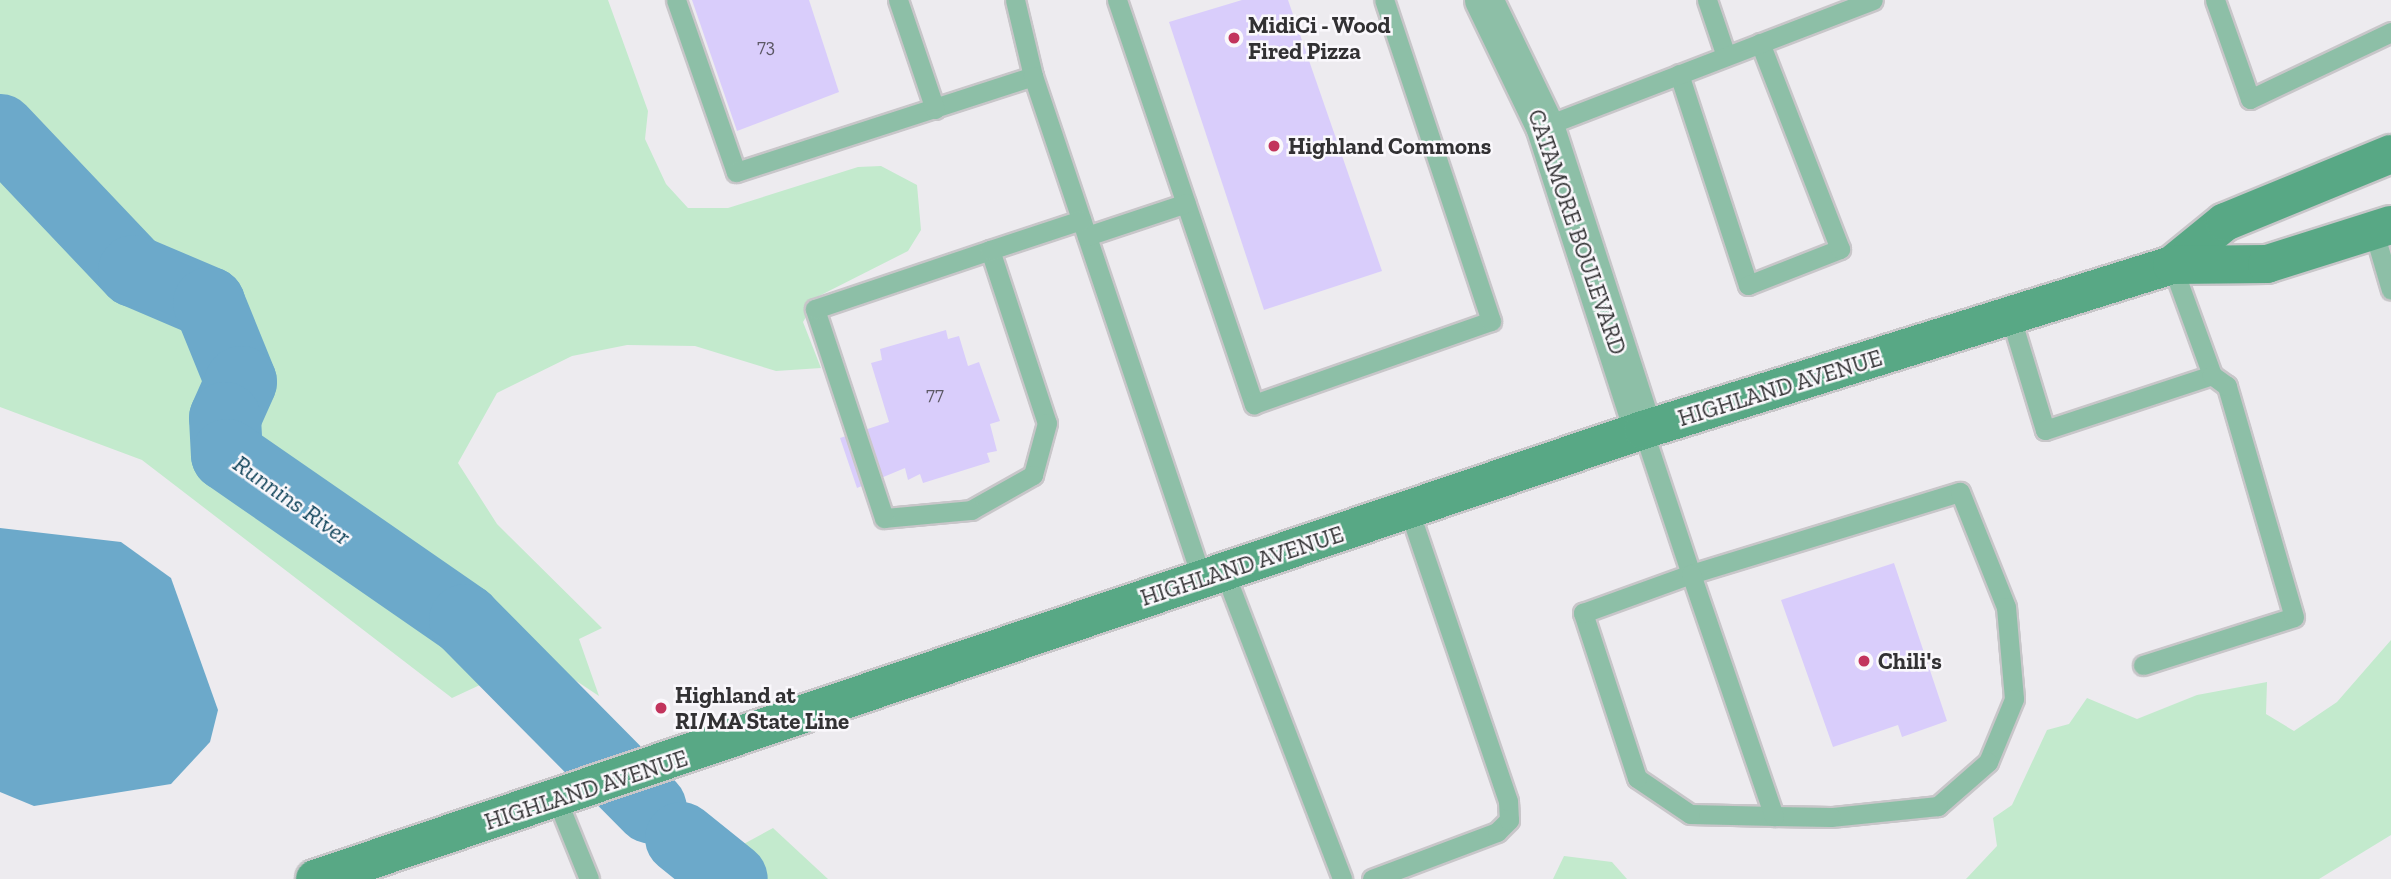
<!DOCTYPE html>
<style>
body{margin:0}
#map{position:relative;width:2391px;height:879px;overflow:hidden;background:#edebef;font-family:"Zilla Slab",serif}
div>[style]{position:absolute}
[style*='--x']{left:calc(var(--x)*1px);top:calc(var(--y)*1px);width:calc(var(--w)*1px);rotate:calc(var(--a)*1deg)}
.green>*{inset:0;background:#c3eacd}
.water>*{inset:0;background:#6ca9ca}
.river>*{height:72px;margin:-36px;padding:0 36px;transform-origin:36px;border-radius:36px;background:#6ca9ca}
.building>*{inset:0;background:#d9cdfb}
.roads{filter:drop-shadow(2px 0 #c8c6c9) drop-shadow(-2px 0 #c8c6c9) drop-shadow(0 2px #c8c6c9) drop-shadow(0 -2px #c8c6c9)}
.lane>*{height:19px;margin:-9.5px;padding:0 9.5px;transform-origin:9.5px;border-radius:9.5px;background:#8dbfa7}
.street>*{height:38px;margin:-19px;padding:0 19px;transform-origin:19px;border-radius:19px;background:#8dbfa7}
.secondary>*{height:38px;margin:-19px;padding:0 19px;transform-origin:19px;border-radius:19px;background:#58a885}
.dots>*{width:19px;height:19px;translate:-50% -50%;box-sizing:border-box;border:4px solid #faf8fc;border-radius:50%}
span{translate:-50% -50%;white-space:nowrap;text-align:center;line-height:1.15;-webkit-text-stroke:5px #faf8fc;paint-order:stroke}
.number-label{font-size:19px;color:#5c5865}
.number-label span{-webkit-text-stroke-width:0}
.poi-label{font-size:23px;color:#323133;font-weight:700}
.left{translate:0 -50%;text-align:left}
.street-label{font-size:23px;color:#323133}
.water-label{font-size:24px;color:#0b3f56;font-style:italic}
</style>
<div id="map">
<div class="green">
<i style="clip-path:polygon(0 0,608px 0,648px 111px,645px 139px,666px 184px,688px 208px,728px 208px,858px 167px,881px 166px,917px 185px,921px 230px,908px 251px,819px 296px,803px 322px,821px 368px,776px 371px,695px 346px,627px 345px,572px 356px,497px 393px,458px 463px,497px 524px,602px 628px,579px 639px,599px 696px,540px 657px,452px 698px,142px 460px,0 407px)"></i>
<i style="clip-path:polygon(2391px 640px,2391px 835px,2319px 879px,1966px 879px,1997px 846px,1993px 818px,2012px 805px,2047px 730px,2069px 724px,2087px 698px,2137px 719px,2197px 695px,2267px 682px,2266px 714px,2294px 731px,2337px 702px)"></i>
<i style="clip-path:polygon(773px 828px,828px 879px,679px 879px)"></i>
<i style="clip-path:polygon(1564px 856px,1612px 862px,1627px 879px,1553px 879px)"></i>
</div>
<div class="water">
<i style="clip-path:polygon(0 528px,121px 542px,171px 578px,218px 710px,210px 742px,171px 784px,34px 806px,0 792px)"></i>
</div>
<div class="river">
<i style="--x:0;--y:130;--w:195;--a:46.5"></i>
<i style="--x:134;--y:271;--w:82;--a:23.1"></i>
<i style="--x:209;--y:303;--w:85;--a:67.9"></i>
<i style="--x:241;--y:382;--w:39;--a:114"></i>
<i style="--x:225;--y:418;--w:37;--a:87"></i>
<i style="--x:227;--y:455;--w:290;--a:34.7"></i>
<i style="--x:465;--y:620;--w:264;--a:45.3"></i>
<i style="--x:681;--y:838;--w:65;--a:38.8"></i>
</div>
<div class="building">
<i style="clip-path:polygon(692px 0,809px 0,839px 92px,737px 131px)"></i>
<i style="clip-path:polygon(1242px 0,1288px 0,1382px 271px,1264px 310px,1169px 22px)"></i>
<i style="clip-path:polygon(946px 330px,948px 339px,959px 336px,968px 366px,979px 362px,1000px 421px,990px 424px,997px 451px,987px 453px,990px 462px,923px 483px,920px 474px,908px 480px,905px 468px,857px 488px,840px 438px,889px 422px,871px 363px,882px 360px,880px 349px)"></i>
<i style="clip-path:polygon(1894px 563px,1947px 721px,1902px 737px,1898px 725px,1833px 747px,1781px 600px)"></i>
</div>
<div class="roads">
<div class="lane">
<i style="--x:676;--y:0;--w:182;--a:70.8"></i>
<i style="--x:736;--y:172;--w:312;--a:-17.9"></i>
<i style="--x:1033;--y:76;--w:78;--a:-103.3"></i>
<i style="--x:898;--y:0;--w:115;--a:71.3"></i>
<i style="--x:1117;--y:0;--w:427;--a:71.3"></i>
<i style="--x:1254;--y:404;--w:251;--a:-19.3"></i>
<i style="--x:1491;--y:321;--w:338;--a:-108.4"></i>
<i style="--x:1707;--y:0;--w:59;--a:71.3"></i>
<i style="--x:2215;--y:0;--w:105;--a:70.5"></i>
<i style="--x:2250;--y:99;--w:156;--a:-25.4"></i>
<i style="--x:1679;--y:74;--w:222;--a:71.9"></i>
<i style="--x:1748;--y:285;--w:99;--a:-21.4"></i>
<i style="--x:1840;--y:249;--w:221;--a:-111.2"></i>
<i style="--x:1033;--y:76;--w:531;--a:71.43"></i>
<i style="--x:1545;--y:126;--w:351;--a:-21"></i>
<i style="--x:2374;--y:232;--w:60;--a:73.7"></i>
<i style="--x:1087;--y:236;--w:104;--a:-18.4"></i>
<i style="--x:990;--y:250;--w:182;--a:71.8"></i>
<i style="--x:1047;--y:423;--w:54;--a:105.1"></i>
<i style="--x:1033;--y:475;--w:71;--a:150.6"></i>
<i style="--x:971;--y:510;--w:87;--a:174.7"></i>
<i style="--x:884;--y:518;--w:220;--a:-108.3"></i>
<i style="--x:815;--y:309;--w:185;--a:-18.6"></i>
<i style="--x:990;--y:250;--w:96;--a:-18.2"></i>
<i style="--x:2011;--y:318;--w:117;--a:73.1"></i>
<i style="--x:2045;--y:430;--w:176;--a:-18.2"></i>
<i style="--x:2212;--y:375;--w:117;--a:-110"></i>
<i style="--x:1643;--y:430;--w:152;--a:71.6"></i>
<i style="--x:1691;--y:574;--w:281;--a:-17"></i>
<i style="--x:1960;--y:492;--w:124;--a:68.2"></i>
<i style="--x:2006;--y:607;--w:92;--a:85"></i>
<i style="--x:2014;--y:699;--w:68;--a:112.4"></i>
<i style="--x:1988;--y:762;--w:67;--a:138.7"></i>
<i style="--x:1938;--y:806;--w:108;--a:174.1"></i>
<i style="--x:1831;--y:817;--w:57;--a:-179"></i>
<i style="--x:1774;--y:816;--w:84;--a:-178.6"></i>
<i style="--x:1690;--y:814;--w:64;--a:-145.8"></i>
<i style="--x:1637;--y:778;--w:174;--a:-108.1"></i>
<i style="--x:1583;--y:613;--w:115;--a:-19.9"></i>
<i style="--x:1691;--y:574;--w:256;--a:71.1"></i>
<i style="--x:1224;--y:571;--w:330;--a:69"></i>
<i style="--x:2143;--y:665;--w:158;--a:-17.6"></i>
<i style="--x:2294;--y:617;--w:241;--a:-106.2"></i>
<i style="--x:2227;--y:386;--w:19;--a:-144"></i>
<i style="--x:557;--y:800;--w:85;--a:67.9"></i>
<i style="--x:1372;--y:879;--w:134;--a:-20.6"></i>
<i style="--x:1497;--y:832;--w:17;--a:-45"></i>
<i style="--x:1509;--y:820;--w:19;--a:-93"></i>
<i style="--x:1508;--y:801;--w:306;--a:-108.8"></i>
</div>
<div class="street">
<i style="--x:1484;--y:0;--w:140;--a:64.2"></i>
<i style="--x:1545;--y:126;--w:319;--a:72.1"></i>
</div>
<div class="secondary">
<i style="--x:2172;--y:265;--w:68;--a:-39.1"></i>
<i style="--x:2225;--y:222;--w:179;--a:-22.3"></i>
<i style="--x:315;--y:879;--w:1402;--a:-18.68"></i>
<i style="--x:1643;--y:430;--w:554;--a:-17.32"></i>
<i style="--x:2172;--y:265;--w:95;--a:-0.6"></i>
<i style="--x:2267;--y:264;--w:130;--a:-17.5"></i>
</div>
</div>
<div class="dots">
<i style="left:1234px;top:38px;background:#c2345d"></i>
<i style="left:1274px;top:146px;background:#c2345d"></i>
<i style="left:1864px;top:661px;background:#c2345d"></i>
<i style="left:661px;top:708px;background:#c2345d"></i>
</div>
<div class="number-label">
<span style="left:766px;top:46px">73</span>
<span style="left:935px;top:394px">77</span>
</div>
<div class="poi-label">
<span class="left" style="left:1248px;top:38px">MidiCi - Wood<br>Fired Pizza</span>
<span class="left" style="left:1288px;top:146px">Highland Commons</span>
<span class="left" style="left:1878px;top:661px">Chili's</span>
<span class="left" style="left:675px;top:708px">Highland at<br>RI/MA State Line</span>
</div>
<div class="street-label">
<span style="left:1577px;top:232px;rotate:71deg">CATAMORE BOULEVARD</span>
<span style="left:1780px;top:388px;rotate:-17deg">HIGHLAND AVENUE</span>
<span style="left:1242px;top:566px;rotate:-18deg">HIGHLAND AVENUE</span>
<span style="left:586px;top:790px;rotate:-18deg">HIGHLAND AVENUE</span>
</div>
<div class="water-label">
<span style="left:292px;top:500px;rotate:35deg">Runnins River</span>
</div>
</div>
